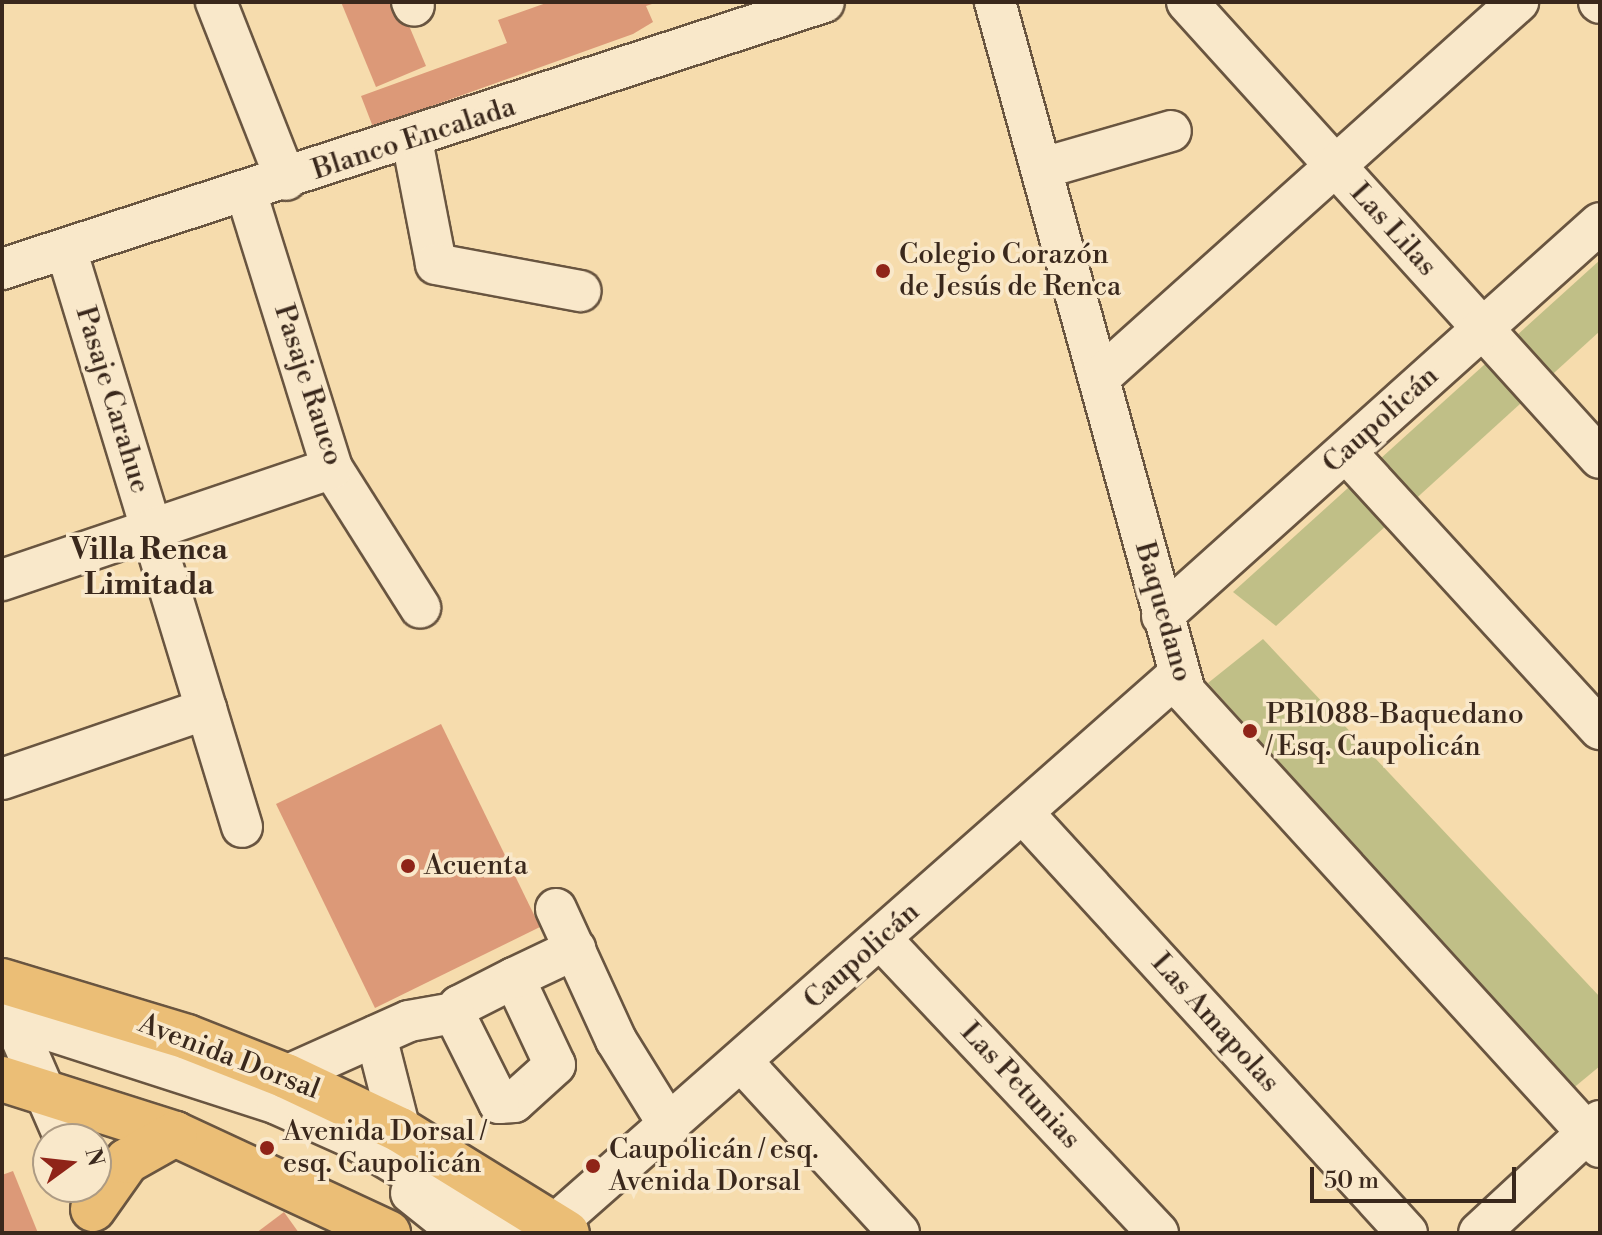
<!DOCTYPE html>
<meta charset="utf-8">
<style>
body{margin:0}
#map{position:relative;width:1602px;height:1235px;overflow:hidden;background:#f6dcad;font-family:"Libre Bodoni",serif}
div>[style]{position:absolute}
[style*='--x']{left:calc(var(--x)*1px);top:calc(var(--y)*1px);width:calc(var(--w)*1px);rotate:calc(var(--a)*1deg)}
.green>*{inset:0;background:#c0bf87}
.building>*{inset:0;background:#dc9978}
.roads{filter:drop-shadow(2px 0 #695540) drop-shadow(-2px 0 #695540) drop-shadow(0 2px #695540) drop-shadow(0 -2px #695540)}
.minor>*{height:40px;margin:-20px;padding:0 20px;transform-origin:20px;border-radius:20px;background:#f9e8ca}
.major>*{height:44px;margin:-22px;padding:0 22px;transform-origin:22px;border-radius:22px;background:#ebbe76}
.dots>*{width:22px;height:22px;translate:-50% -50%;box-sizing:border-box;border:4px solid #f9e8ca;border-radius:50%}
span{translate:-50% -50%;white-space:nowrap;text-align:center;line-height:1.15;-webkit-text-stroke:7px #f9e8ca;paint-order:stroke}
.street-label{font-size:28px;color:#3a281c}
.poi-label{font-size:28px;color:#3a281c}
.left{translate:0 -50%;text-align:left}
.neighbourhood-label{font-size:30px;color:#3a281c;font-weight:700}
.frame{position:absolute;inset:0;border:4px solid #3a281c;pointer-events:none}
.north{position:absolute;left:32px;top:1123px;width:80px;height:80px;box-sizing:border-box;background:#f9e8ca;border:2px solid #ad9b84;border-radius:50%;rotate:75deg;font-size:22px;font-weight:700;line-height:32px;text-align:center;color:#3a281c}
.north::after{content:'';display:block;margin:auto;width:28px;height:36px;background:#8f2418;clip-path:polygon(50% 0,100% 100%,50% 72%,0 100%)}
.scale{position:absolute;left:1310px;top:1167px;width:206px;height:36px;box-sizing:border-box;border:4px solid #3a281c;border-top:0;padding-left:10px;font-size:24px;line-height:28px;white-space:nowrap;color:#3a281c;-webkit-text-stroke:6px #f9e8ca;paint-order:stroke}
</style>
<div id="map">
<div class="green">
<i style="clip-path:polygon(1600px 260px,1600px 331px,1276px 626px,1233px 592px)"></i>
<i style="clip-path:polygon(1263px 639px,1600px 997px,1600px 1066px,1571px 1090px,1208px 683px)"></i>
</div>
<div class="building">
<i style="clip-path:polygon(341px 2px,399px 2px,426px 66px,376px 87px)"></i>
<i style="clip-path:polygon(549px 2px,658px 2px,646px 6px,653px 22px,633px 34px,373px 127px,361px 96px,507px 43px,498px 20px)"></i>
<i style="clip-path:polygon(441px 724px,540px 927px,375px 1008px,276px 804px)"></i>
<i style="clip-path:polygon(13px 1171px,38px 1233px,2px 1233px,2px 1175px)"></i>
<i style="clip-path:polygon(284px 1212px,299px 1233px,256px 1233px)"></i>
</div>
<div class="roads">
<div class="minor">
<i style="--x:216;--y:2;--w:191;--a:68.5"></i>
<i style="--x:412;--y:2;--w:4;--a:63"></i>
<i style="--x:995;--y:2;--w:716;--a:74.6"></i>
<i style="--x:1185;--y:692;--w:616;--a:47.63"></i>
<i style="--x:1187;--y:2;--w:615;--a:47.83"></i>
<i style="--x:1599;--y:2;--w:1;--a:45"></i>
<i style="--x:412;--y:140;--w:126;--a:79"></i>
<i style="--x:436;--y:264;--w:147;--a:10.6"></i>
<i style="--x:1043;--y:168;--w:133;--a:-16.1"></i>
<i style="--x:246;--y:192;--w:289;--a:72.7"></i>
<i style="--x:332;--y:468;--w:165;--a:57.7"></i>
<i style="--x:66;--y:249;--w:604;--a:73.06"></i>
<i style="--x:2;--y:269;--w:864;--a:-17.99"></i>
<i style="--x:1100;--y:377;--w:562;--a:-41.9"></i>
<i style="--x:1346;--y:452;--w:376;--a:47.5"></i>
<i style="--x:2;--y:580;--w:348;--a:-18.7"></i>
<i style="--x:1162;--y:616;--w:588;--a:-41.9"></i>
<i style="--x:2;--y:779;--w:216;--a:-18.9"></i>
<i style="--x:1023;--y:813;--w:569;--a:47.56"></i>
<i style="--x:556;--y:909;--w:144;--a:65.4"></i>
<i style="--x:616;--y:1040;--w:102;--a:58.2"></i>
<i style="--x:881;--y:939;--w:404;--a:46.7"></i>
<i style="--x:514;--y:978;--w:96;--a:64.8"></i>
<i style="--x:555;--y:1065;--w:55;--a:137.9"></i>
<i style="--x:514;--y:1102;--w:15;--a:176"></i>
<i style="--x:499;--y:1103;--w:101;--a:-116.6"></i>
<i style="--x:454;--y:1013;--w:9;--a:-54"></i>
<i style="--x:459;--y:1006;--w:62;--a:-27"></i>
<i style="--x:514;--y:978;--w:68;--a:-25.4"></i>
<i style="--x:6;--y:1003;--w:148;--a:66.5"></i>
<i style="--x:2;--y:1015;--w:289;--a:17.9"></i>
<i style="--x:277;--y:1104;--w:81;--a:24"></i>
<i style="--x:351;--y:1137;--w:188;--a:30.7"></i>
<i style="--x:376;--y:1036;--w:97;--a:75.7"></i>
<i style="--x:742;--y:1062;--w:232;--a:47.4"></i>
<i style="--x:286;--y:1076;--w:135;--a:-24.1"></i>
<i style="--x:409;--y:1021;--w:46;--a:-10.1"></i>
<i style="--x:411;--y:1193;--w:64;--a:38.7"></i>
<i style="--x:545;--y:1233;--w:844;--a:-41.4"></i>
<i style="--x:1479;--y:1233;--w:165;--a:-42.8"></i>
</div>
<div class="major">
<i style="--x:2;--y:981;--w:193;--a:16.8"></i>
<i style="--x:187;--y:1037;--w:106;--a:21.5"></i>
<i style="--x:286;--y:1076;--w:126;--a:25.3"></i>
<i style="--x:400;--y:1130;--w:196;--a:31.7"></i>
<i style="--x:2;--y:1079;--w:182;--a:17.6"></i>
<i style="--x:175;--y:1134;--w:235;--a:24.9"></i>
<i style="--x:93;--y:1209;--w:59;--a:-54.7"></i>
<i style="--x:127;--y:1161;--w:55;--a:-29.4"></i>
</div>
</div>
<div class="dots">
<i style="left:883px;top:271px;background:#8f2418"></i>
<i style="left:1250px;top:731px;background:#8f2418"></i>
<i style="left:408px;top:866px;background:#8f2418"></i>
<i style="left:267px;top:1148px;background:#8f2418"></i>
<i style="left:593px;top:1166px;background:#8f2418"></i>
</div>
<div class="street-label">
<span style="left:414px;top:139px;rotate:-18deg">Blanco Encalada</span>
<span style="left:1393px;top:230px;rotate:48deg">Las Lilas</span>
<span style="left:308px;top:385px;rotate:72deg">Pasaje Rauco</span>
<span style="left:112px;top:400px;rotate:73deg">Pasaje Carahue</span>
<span style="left:1381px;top:420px;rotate:-42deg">Caupolicán</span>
<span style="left:1163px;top:612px;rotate:74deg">Baquedano</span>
<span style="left:862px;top:956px;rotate:-42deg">Caupolicán</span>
<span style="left:1215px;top:1023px;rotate:48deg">Las Amapolas</span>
<span style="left:229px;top:1057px;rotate:21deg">Avenida Dorsal</span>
<span style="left:1020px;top:1086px;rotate:47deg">Las Petunias</span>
</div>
<div class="poi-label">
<span class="left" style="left:899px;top:271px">Colegio Corazón<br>de Jesús de Renca</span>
<span class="left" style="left:1266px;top:731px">PB1088-Baquedano<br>/ Esq. Caupolicán</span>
<span class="left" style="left:424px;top:866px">Acuenta</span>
<span class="left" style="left:283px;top:1148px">Avenida Dorsal /<br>esq. Caupolicán</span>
<span class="left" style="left:609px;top:1166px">Caupolicán / esq.<br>Avenida Dorsal</span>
</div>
<div class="neighbourhood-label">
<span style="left:149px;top:567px">Villa Renca<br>Limitada</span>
</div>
<div class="frame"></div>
<div class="north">N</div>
<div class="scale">50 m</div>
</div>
